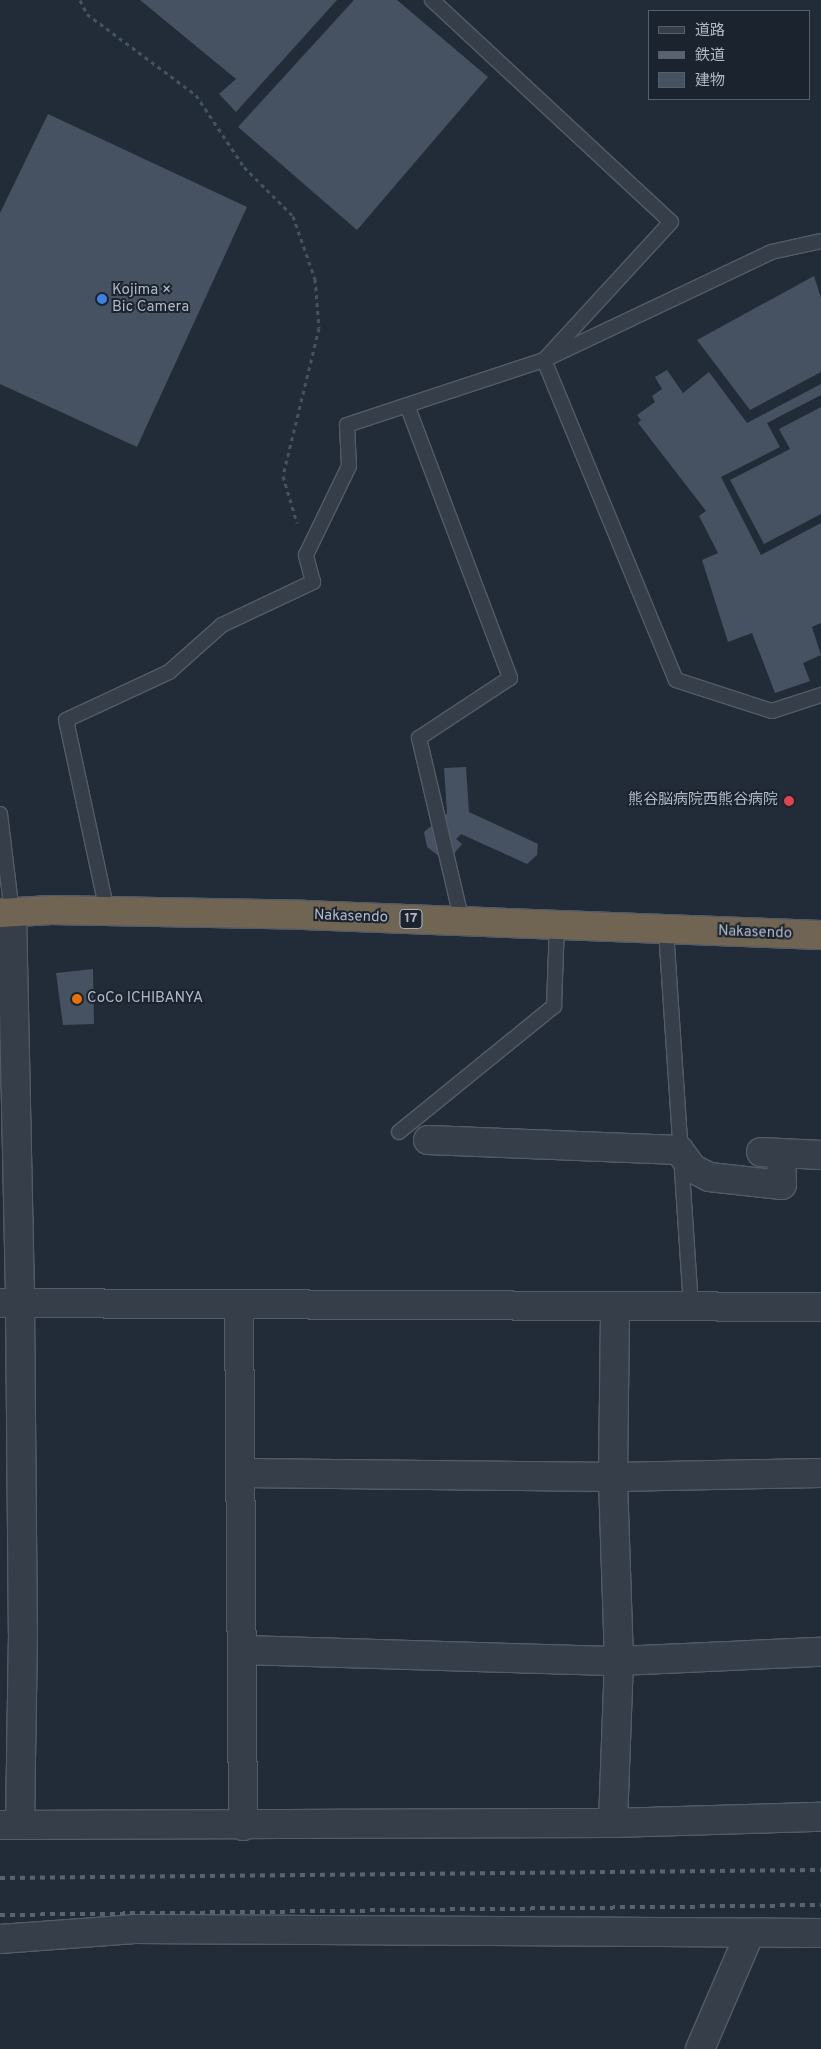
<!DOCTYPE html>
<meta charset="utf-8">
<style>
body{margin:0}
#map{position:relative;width:821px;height:2049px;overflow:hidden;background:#222c39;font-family:Overpass,"Noto Sans JP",sans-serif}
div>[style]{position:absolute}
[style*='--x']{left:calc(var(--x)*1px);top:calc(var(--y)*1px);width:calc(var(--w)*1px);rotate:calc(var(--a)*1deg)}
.building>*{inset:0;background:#465161}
.path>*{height:3px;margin-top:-1.5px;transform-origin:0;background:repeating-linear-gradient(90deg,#425558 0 4px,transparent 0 8px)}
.roads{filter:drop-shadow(1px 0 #545b67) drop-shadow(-1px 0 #545b67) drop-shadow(0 1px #545b67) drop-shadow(0 -1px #545b67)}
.lane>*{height:14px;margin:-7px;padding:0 7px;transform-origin:7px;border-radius:7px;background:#363e4a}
.street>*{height:28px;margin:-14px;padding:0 14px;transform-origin:14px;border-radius:14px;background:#363e4a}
.highway>*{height:28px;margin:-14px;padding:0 14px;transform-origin:14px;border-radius:14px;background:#706553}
.rail>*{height:4px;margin-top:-2px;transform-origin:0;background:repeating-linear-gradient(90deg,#586271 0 5px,transparent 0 10px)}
.dots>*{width:14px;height:14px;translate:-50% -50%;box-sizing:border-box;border:2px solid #1b232e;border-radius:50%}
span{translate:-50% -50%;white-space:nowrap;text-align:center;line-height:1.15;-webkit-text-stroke:4px #1b232e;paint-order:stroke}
.shield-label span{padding:1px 4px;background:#1b232e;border:1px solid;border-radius:4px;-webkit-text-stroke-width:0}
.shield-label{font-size:14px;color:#b1b8c6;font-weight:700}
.poi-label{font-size:15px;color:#b1b8c6}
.left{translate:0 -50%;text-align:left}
.right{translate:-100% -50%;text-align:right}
.street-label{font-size:15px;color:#b1b8c6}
.legend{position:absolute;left:648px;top:10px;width:162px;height:90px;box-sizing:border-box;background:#1b232e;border:1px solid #575f6b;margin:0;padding:6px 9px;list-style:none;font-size:15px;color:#b1b8c6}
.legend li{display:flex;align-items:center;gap:10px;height:25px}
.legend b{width:25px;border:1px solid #575f6b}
</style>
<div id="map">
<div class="building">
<i style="clip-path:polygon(140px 0,337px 0,236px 112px,219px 94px,236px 79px)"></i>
<i style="clip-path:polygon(354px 0,397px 0,488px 77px,357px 230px,238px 127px)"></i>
<i style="clip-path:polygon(48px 114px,247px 207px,137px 447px,0 384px,0 213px)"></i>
<i style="clip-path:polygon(814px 276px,821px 298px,821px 372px,750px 410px,697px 340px)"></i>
<i style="clip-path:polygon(667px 370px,683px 393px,709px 372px,747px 423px,821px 384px,821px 395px,767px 423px,780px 447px,721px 477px,761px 555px,821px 523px,821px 623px,812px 627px,821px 655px,803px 663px,810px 681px,775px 693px,752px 633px,728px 642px,702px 560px,718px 553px,699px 516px,706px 511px,638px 423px,641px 420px,637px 415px,655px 402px,652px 396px,662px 389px,655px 377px)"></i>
<i style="clip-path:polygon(821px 407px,821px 514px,764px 544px,730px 480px,790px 449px,779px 429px)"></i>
<i style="clip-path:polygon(466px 767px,469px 812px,538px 844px,537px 855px,527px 864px,461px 834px,456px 839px,462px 844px,452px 856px,445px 851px,440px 857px,427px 847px,424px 832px,447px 813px,444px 768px)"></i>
<i style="clip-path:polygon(93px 969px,94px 1024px,63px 1025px,56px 973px)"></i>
</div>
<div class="path">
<i style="--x:80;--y:0;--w:16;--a:63"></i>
<i style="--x:87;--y:14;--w:136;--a:36.6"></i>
<i style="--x:196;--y:95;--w:87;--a:56.3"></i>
<i style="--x:244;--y:167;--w:69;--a:45"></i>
<i style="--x:293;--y:216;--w:67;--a:70.8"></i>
<i style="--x:315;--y:279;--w:49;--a:85.3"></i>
<i style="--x:319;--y:328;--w:152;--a:103.7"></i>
<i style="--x:283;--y:476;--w:49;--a:73.4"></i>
</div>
<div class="roads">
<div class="lane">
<i style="--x:432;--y:0;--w:326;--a:42.9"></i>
<i style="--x:671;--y:222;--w:188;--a:132.6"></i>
<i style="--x:544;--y:360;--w:346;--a:67.6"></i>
<i style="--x:676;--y:680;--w:101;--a:17.9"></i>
<i style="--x:772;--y:711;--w:52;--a:-18.1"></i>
<i style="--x:407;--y:405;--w:292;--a:69.3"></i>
<i style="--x:510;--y:678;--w:109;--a:146.6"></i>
<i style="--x:419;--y:738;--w:188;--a:76.8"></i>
<i style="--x:0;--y:814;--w:100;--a:83.1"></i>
<i style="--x:107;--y:911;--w:195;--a:-102.1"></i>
<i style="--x:66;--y:720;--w:114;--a:-25"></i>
<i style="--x:169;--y:672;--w:71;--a:-41.6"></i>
<i style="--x:222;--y:625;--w:101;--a:-25.3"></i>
<i style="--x:313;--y:582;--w:28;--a:-105"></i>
<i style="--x:306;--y:555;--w:99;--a:-64.2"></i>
<i style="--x:349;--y:466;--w:41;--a:-92.8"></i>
<i style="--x:347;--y:425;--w:207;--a:-18.3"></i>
<i style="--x:544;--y:360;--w:251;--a:-25.4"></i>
<i style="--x:771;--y:252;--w:51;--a:-12.4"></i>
<i style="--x:666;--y:930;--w:377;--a:86.2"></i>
<i style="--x:399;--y:1132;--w:200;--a:-39.1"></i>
<i style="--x:554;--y:1006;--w:81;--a:-87.9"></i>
</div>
<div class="street">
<i style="--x:12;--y:913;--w:389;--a:88.8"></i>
<i style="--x:20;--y:1302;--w:331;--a:89.5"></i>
<i style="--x:23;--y:1633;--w:191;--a:90.9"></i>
<i style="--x:428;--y:1140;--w:251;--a:2.3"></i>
<i style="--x:679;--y:1150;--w:22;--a:54"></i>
<i style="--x:692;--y:1168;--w:19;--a:28"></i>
<i style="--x:709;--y:1177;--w:73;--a:6.3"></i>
<i style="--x:782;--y:1185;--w:32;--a:-92"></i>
<i style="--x:761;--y:1152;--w:60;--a:2.9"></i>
<i style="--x:0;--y:1303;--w:821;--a:0.28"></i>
<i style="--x:239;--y:1304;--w:522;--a:89.56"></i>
<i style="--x:242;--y:1473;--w:371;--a:0.6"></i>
<i style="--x:613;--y:1477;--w:208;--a:-1.1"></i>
<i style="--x:243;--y:1650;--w:376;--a:1.7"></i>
<i style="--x:619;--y:1661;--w:202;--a:-2.6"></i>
<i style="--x:613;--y:1823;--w:162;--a:-87.9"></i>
<i style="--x:619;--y:1661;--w:184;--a:-91.9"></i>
<i style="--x:613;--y:1477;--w:171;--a:-89.3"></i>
<i style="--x:0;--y:1825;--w:613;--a:-0.19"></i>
<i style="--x:613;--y:1823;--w:208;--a:-1.7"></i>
<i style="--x:0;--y:1939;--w:135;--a:-4.2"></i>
<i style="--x:135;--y:1929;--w:686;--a:0.33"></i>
<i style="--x:700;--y:2049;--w:126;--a:-66.7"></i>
</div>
<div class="highway">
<i style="--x:0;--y:913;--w:51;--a:-3.4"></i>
<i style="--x:51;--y:910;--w:253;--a:1.1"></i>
<i style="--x:304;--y:915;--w:517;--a:2.22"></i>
</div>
</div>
<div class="rail">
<i style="--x:0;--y:1878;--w:821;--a:-0.56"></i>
<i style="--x:0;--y:1915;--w:821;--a:-0.7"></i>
</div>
<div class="dots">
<i style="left:102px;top:299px;background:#3f7fe0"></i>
<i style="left:789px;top:801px;background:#e0444e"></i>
<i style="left:77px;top:999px;background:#e8710a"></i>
</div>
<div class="shield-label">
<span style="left:411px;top:919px">17</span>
</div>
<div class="poi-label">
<span class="left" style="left:112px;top:299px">Kojima ×<br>Bic Camera</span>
<span class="right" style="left:778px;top:801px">熊谷脳病院西熊谷病院</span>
<span class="left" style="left:87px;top:999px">CoCo ICHIBANYA</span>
</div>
<div class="street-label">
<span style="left:351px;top:917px;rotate:2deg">Nakasendo</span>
<span style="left:755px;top:933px;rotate:2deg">Nakasendo</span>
</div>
<ul class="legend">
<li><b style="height:6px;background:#363e4a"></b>道路</li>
<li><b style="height:6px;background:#586271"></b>鉄道</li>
<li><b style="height:14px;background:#465161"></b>建物</li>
</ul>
</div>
